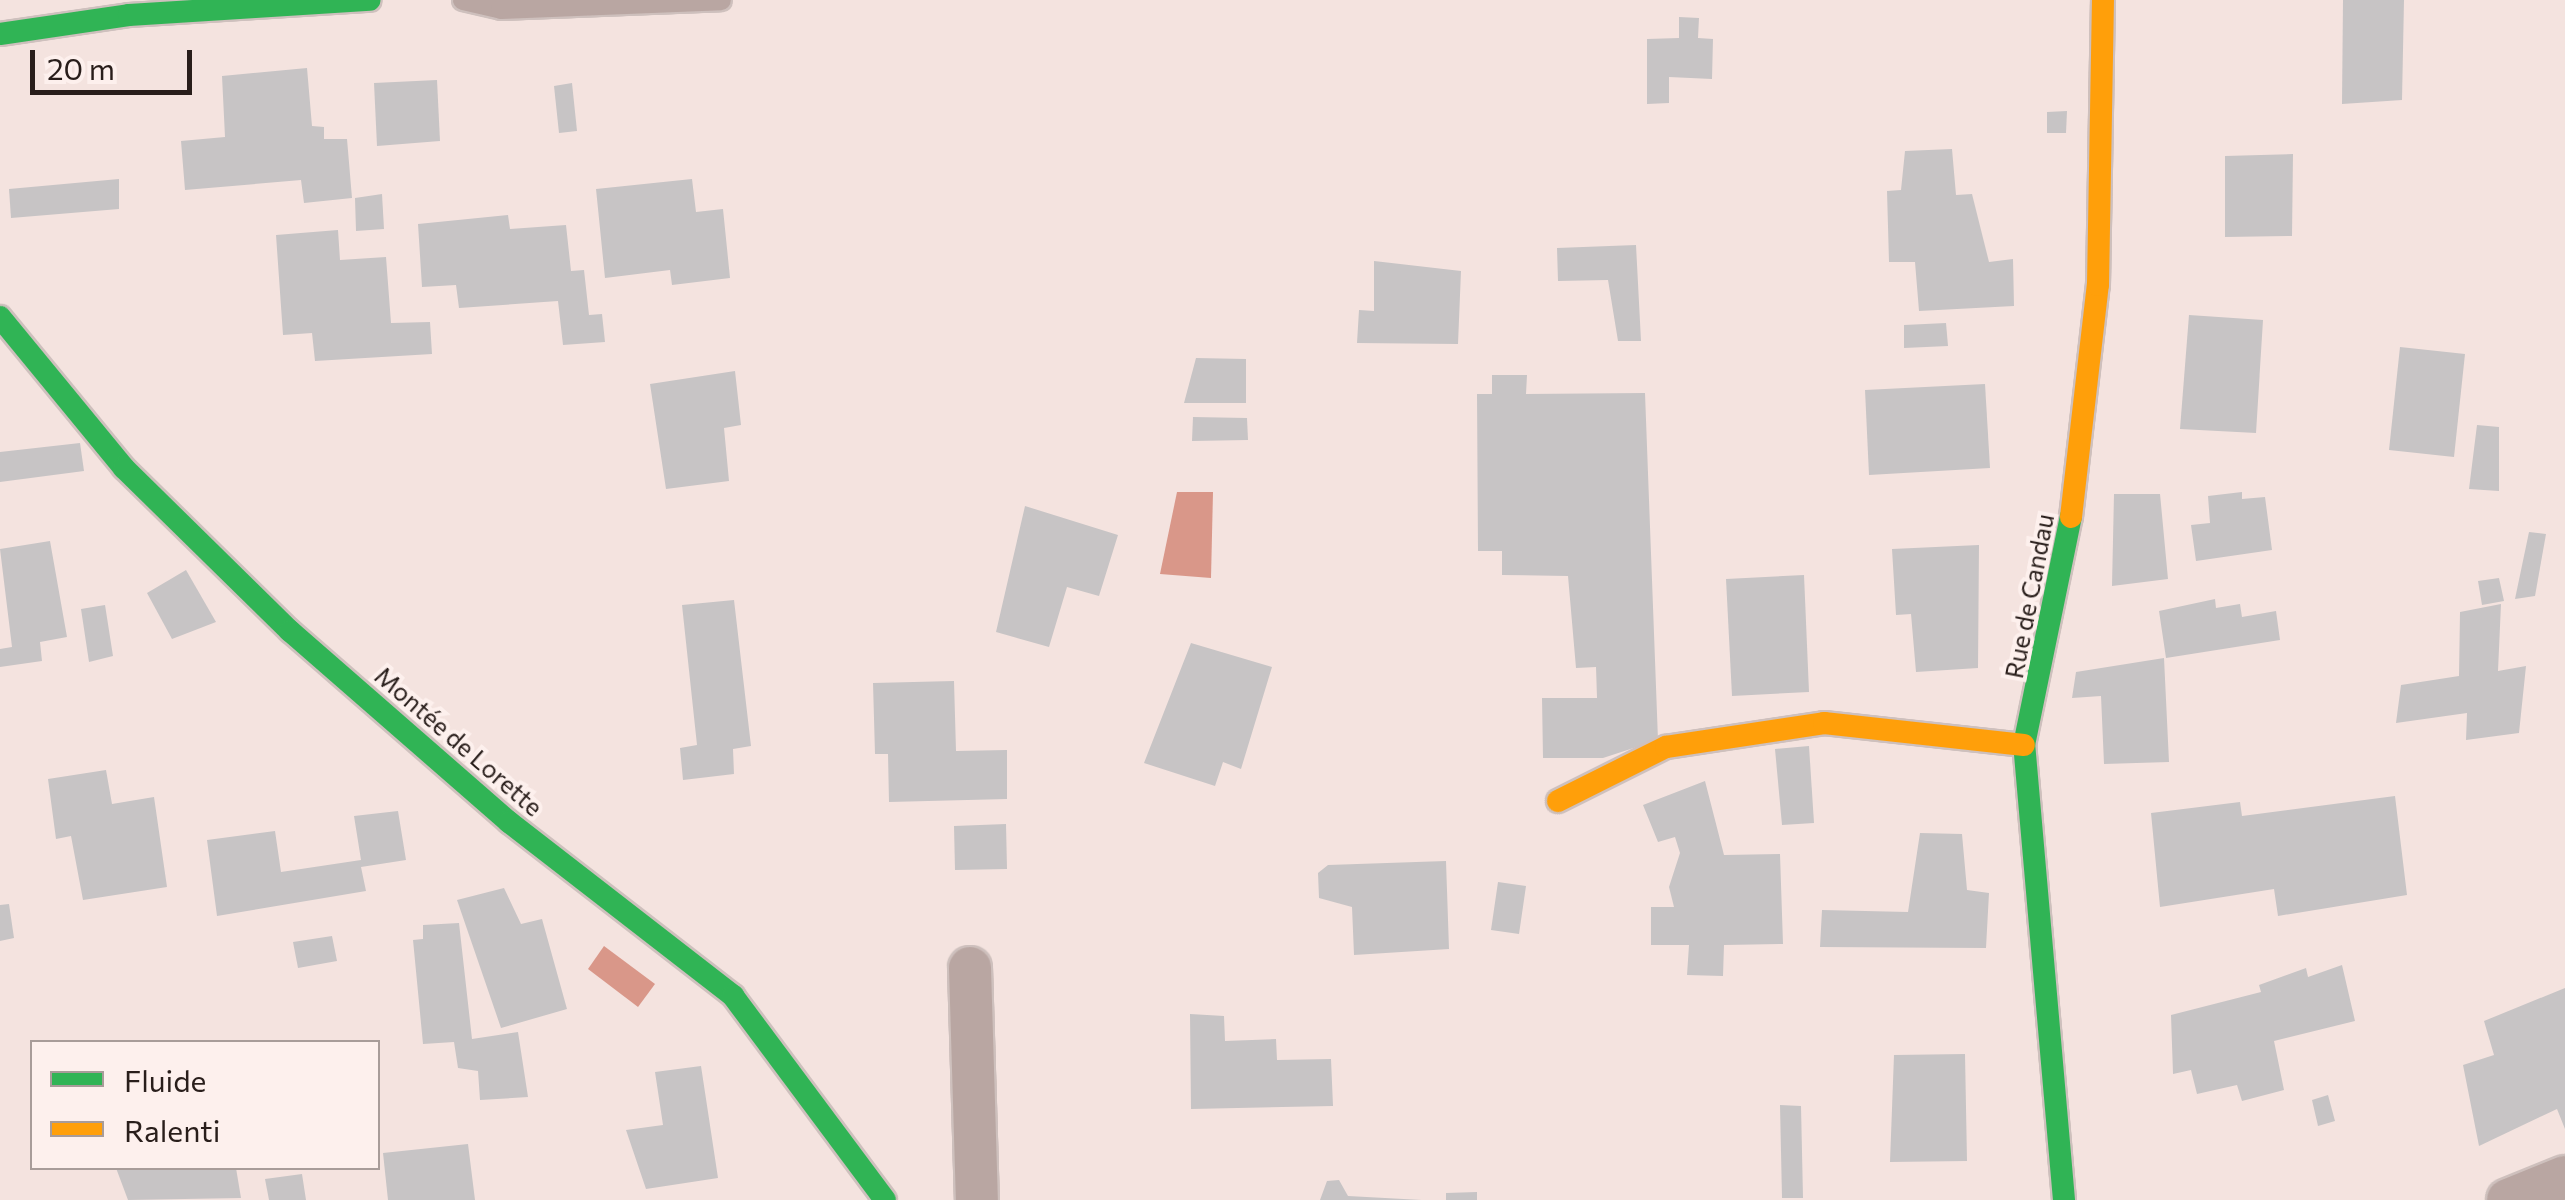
<!DOCTYPE html>
<meta charset="utf-8">
<style>
body{margin:0}
#map{position:relative;width:2565px;height:1200px;overflow:hidden;background:#f4e3df;font-family:Commissioner,sans-serif}
div>[style]{position:absolute}
[style*='--x']{left:calc(var(--x)*1px);top:calc(var(--y)*1px);width:calc(var(--w)*1px);rotate:calc(var(--a)*1deg)}
.water>*{inset:0;background:#d99789}
.building>*{inset:0;background:#c7c4c5}
.roads{filter:drop-shadow(2px 0 #cec0bd) drop-shadow(-2px 0 #cec0bd) drop-shadow(0 2px #cec0bd) drop-shadow(0 -2px #cec0bd)}
.lane>*{height:20px;margin:-10px;padding:0 10px;transform-origin:10px;border-radius:10px;background:#b9a6a2}
.street>*{height:42px;margin:-21px;padding:0 21px;transform-origin:21px;border-radius:21px;background:#b9a6a2}
.fast>*{height:22px;margin:-11px;padding:0 11px;transform-origin:11px;border-radius:11px;background:#30b455}
.slow>*{height:22px;margin:-11px;padding:0 11px;transform-origin:11px;border-radius:11px;background:#ff9f0a}
span{translate:-50% -50%;white-space:nowrap;text-align:center;line-height:1.15;-webkit-text-stroke:8px #fdf0ed;paint-order:stroke}
.street-label{font-size:25px;color:#291e1b}
.legend{position:absolute;left:30px;top:1040px;width:350px;height:130px;box-sizing:border-box;background:#fdf0ed;border:2px solid #a89c99;margin:0;padding:12px 18px;list-style:none;font-size:30px;color:#291e1b}
.legend li{display:flex;align-items:center;gap:20px;height:50px}
.legend b{width:50px;border:2px solid #a89c99}
.scale{position:absolute;left:30px;top:50px;width:162px;height:45px;box-sizing:border-box;border:5px solid #291e1b;border-top:0;padding-left:12px;font-size:30px;line-height:35px;white-space:nowrap;color:#291e1b;-webkit-text-stroke:8px #fdf0ed;paint-order:stroke}
</style>
<div id="map">
<div class="water">
<i style="clip-path:polygon(1177px 492px,1213px 492px,1211px 578px,1160px 574px)"></i>
<i style="clip-path:polygon(604px 946px,655px 984px,638px 1007px,588px 969px)"></i>
</div>
<div class="building">
<i style="clip-path:polygon(2343px 0,2404px 0,2402px 100px,2342px 104px)"></i>
<i style="clip-path:polygon(1679px 17px,1699px 18px,1698px 38px,1713px 39px,1712px 79px,1669px 77px,1669px 103px,1647px 104px,1647px 39px,1679px 38px)"></i>
<i style="clip-path:polygon(307px 68px,312px 126px,324px 127px,324px 139px,347px 139px,352px 198px,304px 203px,301px 180px,185px 190px,181px 141px,225px 137px,222px 76px)"></i>
<i style="clip-path:polygon(437px 80px,440px 141px,377px 146px,374px 83px)"></i>
<i style="clip-path:polygon(572px 83px,577px 131px,559px 133px,554px 86px)"></i>
<i style="clip-path:polygon(2067px 111px,2066px 133px,2047px 133px,2047px 112px)"></i>
<i style="clip-path:polygon(1952px 149px,1956px 195px,1972px 194px,1989px 262px,2013px 259px,2014px 306px,1919px 311px,1915px 262px,1889px 262px,1887px 191px,1901px 190px,1905px 151px)"></i>
<i style="clip-path:polygon(2293px 154px,2292px 236px,2225px 237px,2225px 156px)"></i>
<i style="clip-path:polygon(119px 179px,119px 209px,11px 218px,9px 189px)"></i>
<i style="clip-path:polygon(692px 179px,696px 212px,723px 209px,730px 278px,672px 285px,670px 270px,605px 278px,596px 189px)"></i>
<i style="clip-path:polygon(382px 194px,384px 229px,356px 231px,355px 198px)"></i>
<i style="clip-path:polygon(508px 215px,510px 229px,566px 225px,571px 271px,584px 270px,589px 315px,602px 314px,605px 342px,563px 345px,558px 301px,459px 308px,456px 285px,422px 287px,418px 224px)"></i>
<i style="clip-path:polygon(338px 230px,340px 260px,386px 257px,391px 323px,430px 322px,432px 354px,315px 361px,312px 333px,283px 335px,276px 235px)"></i>
<i style="clip-path:polygon(1636px 245px,1641px 341px,1618px 341px,1608px 280px,1558px 281px,1557px 248px)"></i>
<i style="clip-path:polygon(1374px 261px,1461px 271px,1458px 344px,1357px 343px,1359px 310px,1374px 311px)"></i>
<i style="clip-path:polygon(2189px 315px,2263px 320px,2256px 433px,2180px 429px)"></i>
<i style="clip-path:polygon(1946px 323px,1948px 346px,1904px 348px,1904px 325px)"></i>
<i style="clip-path:polygon(2400px 347px,2465px 354px,2454px 457px,2389px 450px)"></i>
<i style="clip-path:polygon(1196px 358px,1246px 359px,1246px 403px,1184px 403px)"></i>
<i style="clip-path:polygon(735px 371px,741px 425px,724px 428px,729px 481px,666px 489px,650px 384px)"></i>
<i style="clip-path:polygon(1492px 375px,1527px 375px,1526px 394px,1645px 393px,1658px 740px,1603px 758px,1543px 758px,1542px 698px,1597px 698px,1596px 667px,1576px 668px,1568px 576px,1502px 575px,1502px 551px,1478px 551px,1477px 394px,1492px 394px)"></i>
<i style="clip-path:polygon(1985px 384px,1990px 468px,1869px 475px,1865px 390px)"></i>
<i style="clip-path:polygon(1193px 417px,1247px 418px,1248px 440px,1192px 441px)"></i>
<i style="clip-path:polygon(2477px 425px,2499px 427px,2499px 491px,2469px 489px)"></i>
<i style="clip-path:polygon(80px 443px,84px 471px,0 482px,0 452px)"></i>
<i style="clip-path:polygon(2242px 492px,2242px 499px,2265px 497px,2272px 550px,2196px 561px,2191px 525px,2210px 523px,2208px 496px)"></i>
<i style="clip-path:polygon(2114px 494px,2160px 494px,2168px 579px,2112px 586px)"></i>
<i style="clip-path:polygon(1025px 506px,1118px 535px,1099px 596px,1067px 587px,1049px 647px,996px 632px)"></i>
<i style="clip-path:polygon(2529px 532px,2546px 534px,2535px 596px,2515px 599px)"></i>
<i style="clip-path:polygon(50px 541px,67px 637px,40px 642px,42px 661px,0 667px,0 649px,12px 647px,0 549px)"></i>
<i style="clip-path:polygon(1979px 545px,1978px 668px,1916px 672px,1911px 614px,1896px 615px,1892px 549px)"></i>
<i style="clip-path:polygon(186px 570px,216px 622px,172px 639px,147px 593px)"></i>
<i style="clip-path:polygon(1804px 575px,1809px 692px,1732px 696px,1726px 579px)"></i>
<i style="clip-path:polygon(2499px 578px,2504px 601px,2482px 605px,2478px 581px)"></i>
<i style="clip-path:polygon(2215px 599px,2216px 608px,2240px 604px,2242px 617px,2276px 611px,2280px 640px,2166px 658px,2159px 611px)"></i>
<i style="clip-path:polygon(734px 600px,751px 746px,733px 749px,734px 774px,683px 780px,680px 748px,697px 745px,682px 605px)"></i>
<i style="clip-path:polygon(2501px 604px,2498px 671px,2526px 666px,2519px 733px,2466px 740px,2467px 713px,2396px 723px,2401px 685px,2459px 676px,2460px 612px)"></i>
<i style="clip-path:polygon(105px 605px,113px 656px,89px 662px,81px 609px)"></i>
<i style="clip-path:polygon(1191px 643px,1272px 667px,1241px 769px,1223px 762px,1215px 786px,1144px 763px)"></i>
<i style="clip-path:polygon(2164px 658px,2169px 762px,2104px 764px,2101px 696px,2072px 698px,2076px 672px)"></i>
<i style="clip-path:polygon(954px 681px,956px 751px,1007px 750px,1007px 799px,889px 802px,888px 754px,875px 754px,873px 683px)"></i>
<i style="clip-path:polygon(1809px 746px,1814px 823px,1782px 825px,1775px 749px)"></i>
<i style="clip-path:polygon(106px 770px,112px 804px,154px 797px,167px 887px,83px 900px,71px 836px,56px 839px,48px 779px)"></i>
<i style="clip-path:polygon(1705px 781px,1724px 855px,1780px 854px,1783px 944px,1724px 945px,1723px 976px,1687px 975px,1689px 945px,1651px 945px,1651px 907px,1674px 907px,1669px 887px,1680px 853px,1675px 837px,1658px 842px,1643px 805px)"></i>
<i style="clip-path:polygon(2395px 796px,2407px 895px,2278px 916px,2274px 889px,2160px 907px,2151px 813px,2240px 802px,2242px 816px)"></i>
<i style="clip-path:polygon(398px 811px,406px 860px,361px 867px,366px 891px,217px 916px,207px 840px,275px 831px,281px 872px,361px 860px,354px 816px)"></i>
<i style="clip-path:polygon(1006px 824px,1007px 869px,955px 870px,954px 826px)"></i>
<i style="clip-path:polygon(1920px 833px,1962px 834px,1967px 890px,1989px 893px,1986px 948px,1820px 947px,1822px 910px,1908px 912px)"></i>
<i style="clip-path:polygon(1446px 861px,1449px 949px,1354px 955px,1352px 907px,1319px 898px,1318px 873px,1328px 865px)"></i>
<i style="clip-path:polygon(1498px 882px,1526px 886px,1519px 934px,1491px 930px)"></i>
<i style="clip-path:polygon(504px 888px,521px 924px,542px 919px,567px 1009px,501px 1028px,457px 900px)"></i>
<i style="clip-path:polygon(9px 904px,14px 938px,0 941px,0 905px)"></i>
<i style="clip-path:polygon(459px 923px,472px 1039px,518px 1032px,528px 1097px,480px 1100px,478px 1071px,458px 1068px,454px 1042px,423px 1044px,413px 940px,423px 939px,423px 925px)"></i>
<i style="clip-path:polygon(332px 936px,337px 961px,298px 968px,293px 942px)"></i>
<i style="clip-path:polygon(2342px 965px,2355px 1021px,2274px 1041px,2284px 1090px,2242px 1101px,2237px 1085px,2197px 1094px,2191px 1070px,2173px 1074px,2171px 1015px,2261px 992px,2259px 985px,2306px 968px,2308px 977px)"></i>
<i style="clip-path:polygon(2565px 988px,2565px 1129px,2557px 1109px,2479px 1146px,2463px 1065px,2494px 1055px,2484px 1021px)"></i>
<i style="clip-path:polygon(1190px 1014px,1224px 1016px,1225px 1041px,1276px 1039px,1277px 1060px,1331px 1059px,1333px 1106px,1191px 1109px)"></i>
<i style="clip-path:polygon(1965px 1054px,1967px 1161px,1890px 1162px,1894px 1055px)"></i>
<i style="clip-path:polygon(701px 1066px,718px 1178px,646px 1189px,626px 1130px,663px 1125px,655px 1072px)"></i>
<i style="clip-path:polygon(2328px 1095px,2335px 1121px,2318px 1126px,2312px 1100px)"></i>
<i style="clip-path:polygon(1780px 1105px,1801px 1106px,1803px 1198px,1782px 1198px)"></i>
<i style="clip-path:polygon(468px 1144px,475px 1200px,388px 1200px,383px 1153px)"></i>
<i style="clip-path:polygon(116px 1168px,236px 1168px,241px 1198px,128px 1200px)"></i>
<i style="clip-path:polygon(302px 1174px,306px 1200px,269px 1200px,265px 1179px)"></i>
<i style="clip-path:polygon(1339px 1180px,1348px 1196px,1422px 1200px,1320px 1200px,1327px 1181px)"></i>
<i style="clip-path:polygon(1477px 1192px,1477px 1200px,1446px 1200px,1446px 1193px)"></i>
</div>
<div class="roads">
<div class="lane">
<i style="--x:463;--y:0;--w:39;--a:13"></i>
<i style="--x:501;--y:9;--w:220;--a:-2.3"></i>
</div>
<div class="street">
<i style="--x:970;--y:968;--w:232;--a:88.3"></i>
<i style="--x:2508;--y:1200;--w:61;--a:-22"></i>
</div>
<div class="fast">
<i style="--x:0;--y:34;--w:130;--a:-8.4"></i>
<i style="--x:129;--y:15;--w:241;--a:-3.6"></i>
<i style="--x:0;--y:317;--w:195;--a:50.6"></i>
<i style="--x:124;--y:468;--w:233;--a:44.5"></i>
<i style="--x:290;--y:631;--w:291;--a:41.1"></i>
<i style="--x:509;--y:822;--w:284;--a:37.8"></i>
<i style="--x:733;--y:996;--w:254;--a:53.3"></i>
<i style="--x:2064;--y:1200;--w:457;--a:-95"></i>
<i style="--x:2024;--y:745;--w:233;--a:-78.4"></i>
</div>
<div class="slow">
<i style="--x:2071;--y:517;--w:234;--a:-83.4"></i>
<i style="--x:2098;--y:285;--w:285;--a:-89"></i>
<i style="--x:1558;--y:801;--w:121;--a:-26.6"></i>
<i style="--x:1666;--y:747;--w:160;--a:-8.6"></i>
<i style="--x:1824;--y:723;--w:201;--a:6.3"></i>
</div>
</div>
<div class="street-label">
<span style="left:2029px;top:596px;rotate:-79deg">Rue de Candau</span>
<span style="left:459px;top:741px;rotate:41deg">Montée de Lorette</span>
</div>
<ul class="legend">
<li><b style="height:12px;background:#30b455"></b>Fluide</li>
<li><b style="height:12px;background:#ff9f0a"></b>Ralenti</li>
</ul>
<div class="scale">20 m</div>
</div>
